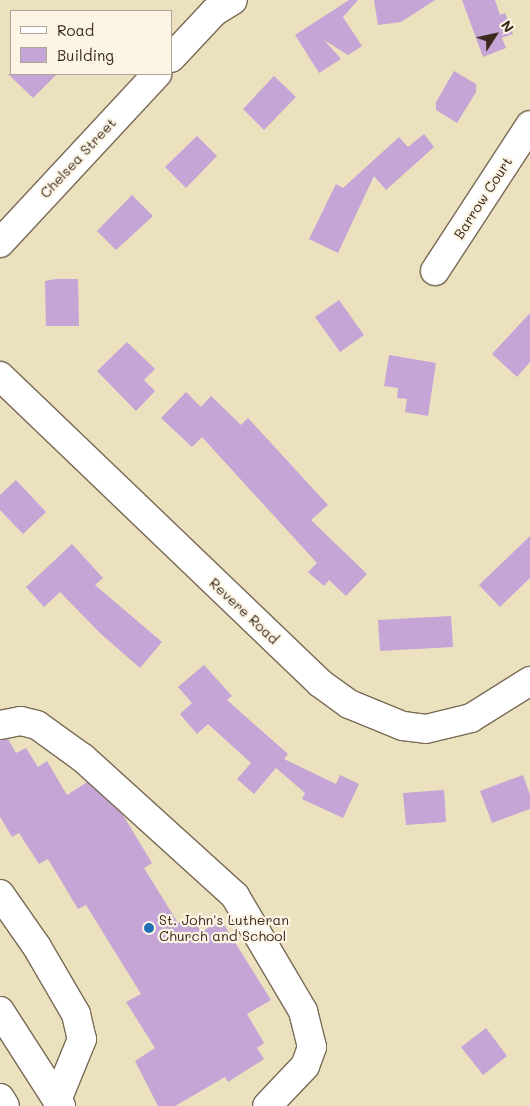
<!DOCTYPE html>
<style>
body{margin:0}
#map{position:relative;width:530px;height:1106px;overflow:hidden;background:#ece1bf;font-family:Mali,sans-serif}
div>[style]{position:absolute}
[style*='--x']{left:calc(var(--x)*1px);top:calc(var(--y)*1px);width:calc(var(--w)*1px);rotate:calc(var(--a)*1deg)}
.building>*{inset:0;background:#c4a5d6}
.roads{filter:drop-shadow(1px 0 #796a56) drop-shadow(-1px 0 #796a56) drop-shadow(0 1px #796a56) drop-shadow(0 -1px #796a56)}
.minor>*{height:28px;margin:-14px;padding:0 14px;transform-origin:14px;border-radius:14px;background:#fff}
.major>*{height:28px;margin:-14px;padding:0 14px;transform-origin:14px;border-radius:14px;background:#fff}
.dots>*{width:14px;height:14px;translate:-50% -50%;box-sizing:border-box;border:2px solid #fcf5e5;border-radius:50%}
span{translate:-50% -50%;white-space:nowrap;text-align:center;line-height:1.15;-webkit-text-stroke:4.5px #fcf5e5;paint-order:stroke}
.street-label{font-size:14px;color:#3b2a1e}
.poi-label{font-size:14px;color:#3b2a1e}
.left{translate:0 -50%;text-align:left}
.legend{position:absolute;left:10px;top:10px;width:162px;height:65px;box-sizing:border-box;background:#fcf5e5;border:1px solid #afa495;margin:0;padding:6px 9px;list-style:none;font-size:15px;color:#3b2a1e}
.legend li{display:flex;align-items:center;gap:10px;height:25px}
.legend b{width:25px;border:1px solid #afa495}
.north{position:absolute;left:470px;top:10px;width:50px;height:50px;-webkit-text-stroke:4px #fcf5e5;paint-order:stroke;rotate:55deg;font-size:14px;font-weight:700;line-height:20px;text-align:center;color:#3b2a1e}
.north::after{content:'';display:block;margin:auto;width:18px;height:22px;background:#3b2a1e;clip-path:polygon(50% 0,100% 100%,50% 72%,0 100%)}
</style>
<div id="map">
<div class="building">
<i style="clip-path:polygon(349px 0,358px 0,343px 17px,362px 46px,348px 55px,324px 40px,341px 59px,319px 73px,295px 35px)"></i>
<i style="clip-path:polygon(374px 0,435px 0,401px 22px,378px 25px)"></i>
<i style="clip-path:polygon(462px 0,495px 0,500px 15px,505px 13px,513px 34px,502px 38px,506px 48px,483px 57px)"></i>
<i style="clip-path:polygon(454px 71px,476px 84px,476px 92px,457px 123px,436px 110px,436px 102px)"></i>
<i style="clip-path:polygon(8px 74px,57px 74px,33px 98px)"></i>
<i style="clip-path:polygon(274px 76px,296px 97px,264px 130px,243px 109px)"></i>
<i style="clip-path:polygon(424px 134px,434px 147px,386px 190px,374px 176px,338px 253px,309px 239px,336px 184px,343px 188px,399px 137px,408px 147px)"></i>
<i style="clip-path:polygon(197px 136px,217px 156px,186px 188px,165px 167px)"></i>
<i style="clip-path:polygon(132px 195px,153px 216px,116px 250px,97px 231px)"></i>
<i style="clip-path:polygon(56px 279px,78px 279px,79px 326px,46px 326px,45px 281px)"></i>
<i style="clip-path:polygon(339px 300px,364px 335px,340px 352px,315px 317px)"></i>
<i style="clip-path:polygon(530px 313px,530px 362px,517px 377px,492px 354px)"></i>
<i style="clip-path:polygon(127px 342px,155px 369px,144px 380px,155px 391px,136px 411px,97px 371px)"></i>
<i style="clip-path:polygon(389px 355px,436px 363px,428px 416px,405px 412px,407px 399px,397px 398px,398px 388px,384px 386px)"></i>
<i style="clip-path:polygon(186px 392px,201px 407px,211px 396px,241px 425px,248px 418px,328px 505px,311px 520px,367px 574px,346px 596px,329px 580px,324px 586px,308px 572px,317px 563px,202px 437px,192px 447px,161px 418px)"></i>
<i style="clip-path:polygon(16px 480px,46px 512px,23px 534px,0 510px,0 495px)"></i>
<i style="clip-path:polygon(530px 536px,530px 578px,500px 607px,479px 585px)"></i>
<i style="clip-path:polygon(72px 544px,103px 578px,95px 585px,162px 642px,140px 668px,101px 634px,60px 592px,44px 607px,26px 587px)"></i>
<i style="clip-path:polygon(451px 616px,453px 647px,380px 651px,378px 620px)"></i>
<i style="clip-path:polygon(204px 665px,232px 696px,227px 700px,288px 754px,284px 759px,336px 784px,340px 775px,359px 784px,343px 818px,302px 799px,305px 793px,276px 768px,254px 794px,237px 779px,251px 763px,208px 724px,197px 734px,180px 714px,192px 703px,178px 687px)"></i>
<i style="clip-path:polygon(8px 739px,16px 753px,26px 748px,38px 767px,47px 761px,67px 795px,87px 782px,123px 815px,152px 863px,144px 868px,178px 923px,192px 917px,201px 932px,221px 920px,271px 1000px,247px 1014px,264px 1043px,257px 1048px,264px 1059px,228px 1082px,225px 1077px,175px 1106px,158px 1106px,135px 1061px,155px 1048px,126px 1002px,141px 994px,86px 905px,78px 909px,48px 859px,39px 864px,19px 833px,12px 837px,0 817px,0 740px)"></i>
<i style="clip-path:polygon(523px 775px,530px 795px,530px 809px,492px 823px,480px 791px)"></i>
<i style="clip-path:polygon(444px 790px,446px 822px,406px 825px,403px 793px)"></i>
<i style="clip-path:polygon(486px 1028px,507px 1056px,483px 1075px,461px 1047px)"></i>
</div>
<div class="roads">
<div class="minor">
<i style="--x:171;--y:58;--w:63;--a:-46.9"></i>
<i style="--x:214;--y:12;--w:22;--a:-32"></i>
<i style="--x:0;--y:243;--w:231;--a:-47.1"></i>
<i style="--x:435;--y:271;--w:174;--a:-56.9"></i>
<i style="--x:0;--y:376;--w:443;--a:43.8"></i>
<i style="--x:320;--y:683;--w:36;--a:36"></i>
<i style="--x:349;--y:704;--w:58;--a:22.2"></i>
<i style="--x:403;--y:726;--w:23;--a:7"></i>
<i style="--x:426;--y:729;--w:46;--a:-13.7"></i>
<i style="--x:471;--y:718;--w:70;--a:-32.1"></i>
<i style="--x:0;--y:725;--w:21;--a:-11"></i>
<i style="--x:21;--y:721;--w:16;--a:14"></i>
<i style="--x:37;--y:725;--w:57;--a:35.7"></i>
<i style="--x:83;--y:758;--w:205;--a:42.2"></i>
<i style="--x:235;--y:896;--w:134;--a:59.4"></i>
<i style="--x:303;--y:1011;--w:37;--a:76"></i>
<i style="--x:312;--y:1047;--w:20;--a:110"></i>
<i style="--x:305;--y:1066;--w:55;--a:133.5"></i>
<i style="--x:0;--y:894;--w:65;--a:55.1"></i>
<i style="--x:37;--y:947;--w:78;--a:59.8"></i>
<i style="--x:76;--y:1014;--w:26;--a:77"></i>
<i style="--x:82;--y:1039;--w:66;--a:112.3"></i>
</div>
<div class="major">
<i style="--x:0;--y:1011;--w:113;--a:57.3"></i>
<i style="--x:0;--y:1098;--w:9;--a:58"></i>
</div>
</div>
<div class="dots">
<i style="left:149px;top:928px;background:#1f6fb2"></i>
</div>
<div class="street-label">
<span style="left:78px;top:158px;rotate:-47deg">Chelsea Street</span>
<span style="left:483px;top:198px;rotate:-57deg">Barrow Court</span>
<span style="left:244px;top:611px;rotate:43deg">Revere Road</span>
</div>
<div class="poi-label">
<span class="left" style="left:159px;top:928px">St. John's Lutheran<br>Church and School</span>
</div>
<ul class="legend">
<li><b style="height:6px;background:#fff"></b>Road</li>
<li><b style="height:14px;background:#c4a5d6"></b>Building</li>
</ul>
<div class="north">N</div>
</div>
